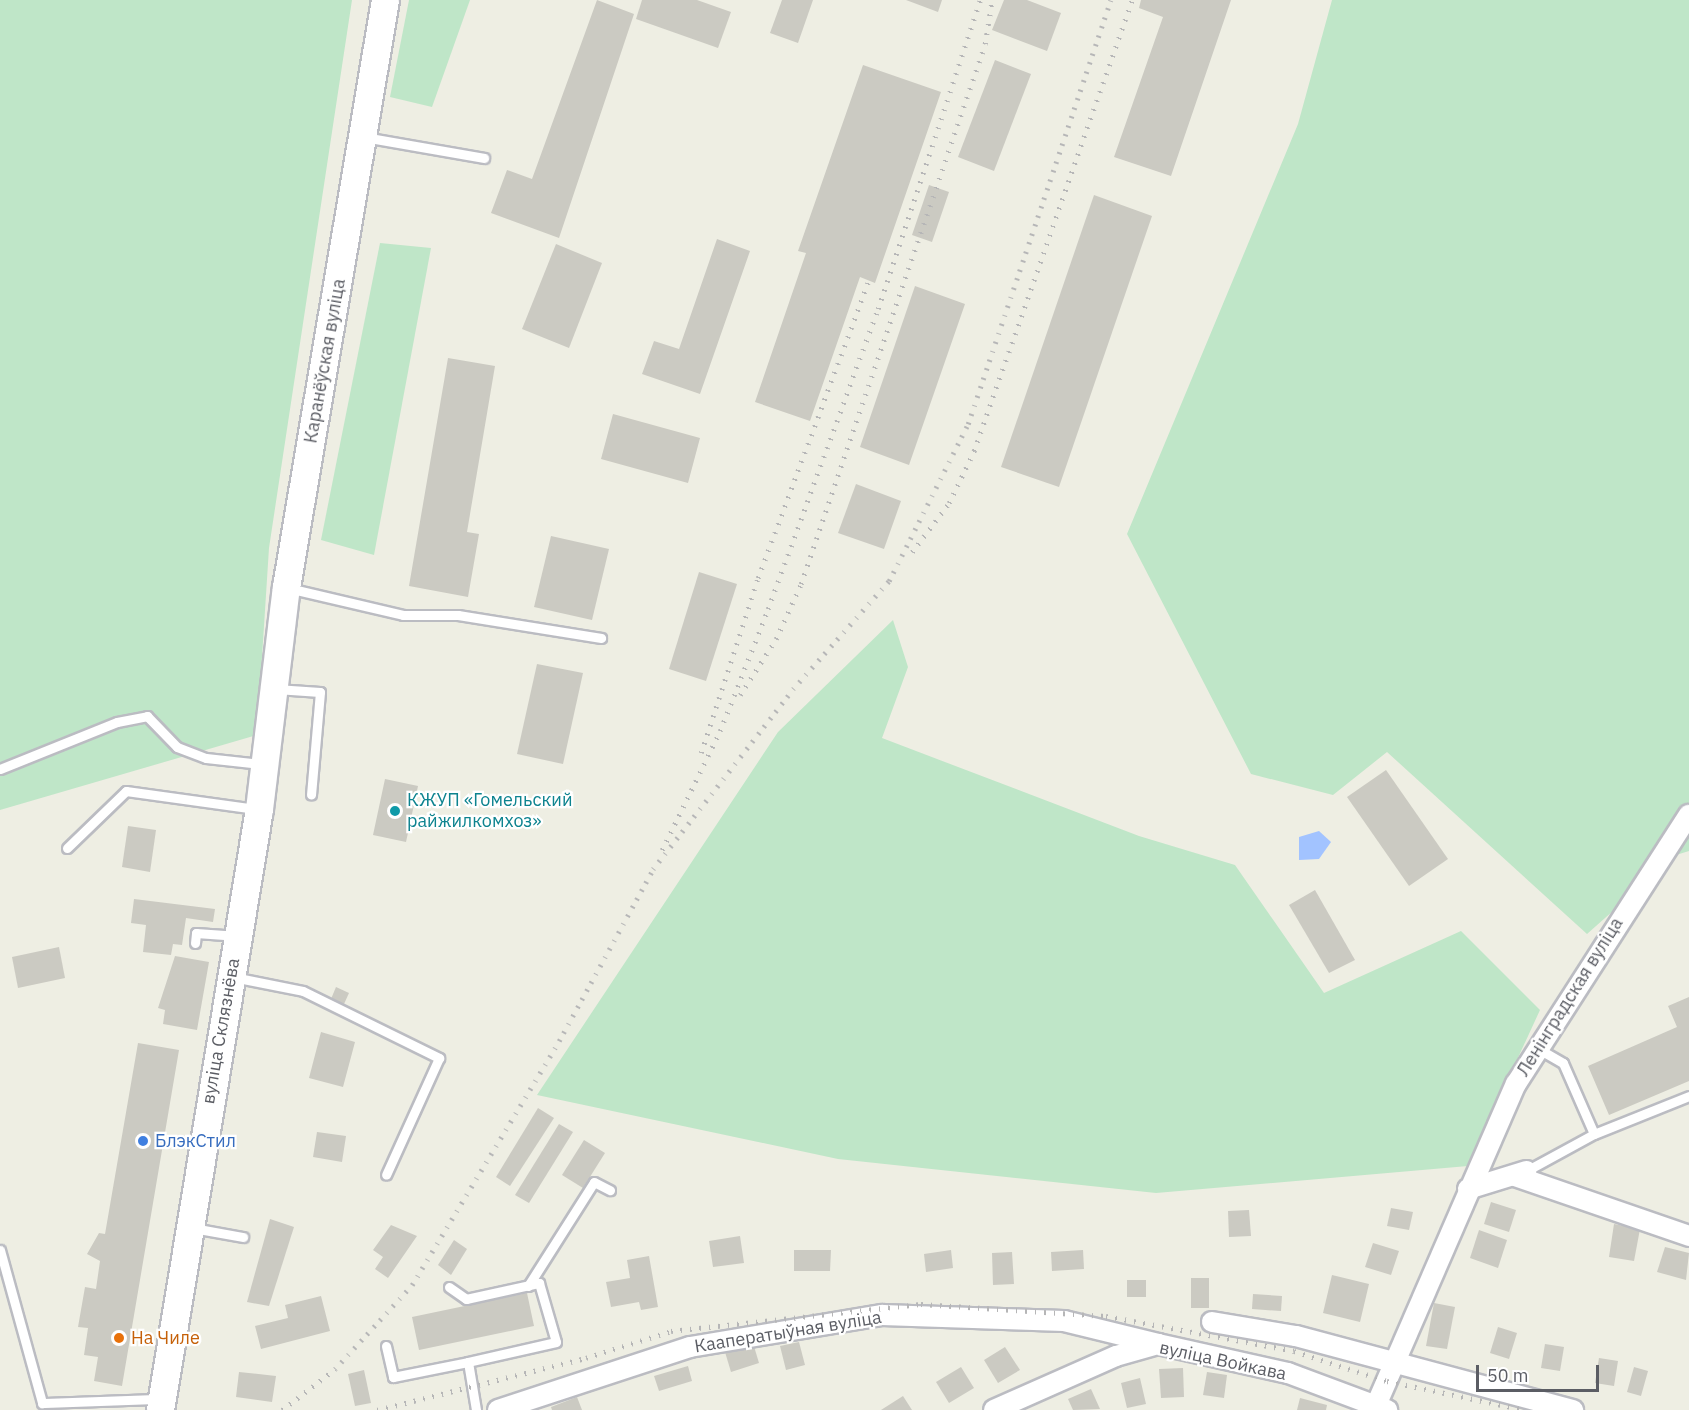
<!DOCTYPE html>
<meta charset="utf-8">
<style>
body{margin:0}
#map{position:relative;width:1689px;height:1410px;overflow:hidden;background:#eeeee3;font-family:"IBM Plex Sans",sans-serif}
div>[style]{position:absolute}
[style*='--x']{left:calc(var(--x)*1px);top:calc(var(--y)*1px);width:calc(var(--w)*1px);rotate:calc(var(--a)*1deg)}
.green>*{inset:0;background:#bfe6c8}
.water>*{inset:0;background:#a2c3ff}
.building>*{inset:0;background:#cbcac2}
.roads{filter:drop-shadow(2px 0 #bbbcc2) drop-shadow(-2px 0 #bbbcc2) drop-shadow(0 2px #bbbcc2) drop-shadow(0 -2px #bbbcc2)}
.service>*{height:9px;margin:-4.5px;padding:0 4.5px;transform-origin:4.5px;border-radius:4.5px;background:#fff}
.minor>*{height:20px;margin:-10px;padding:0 10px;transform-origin:10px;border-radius:10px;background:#fff}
.secondary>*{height:27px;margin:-13.5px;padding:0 13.5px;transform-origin:13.5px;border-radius:13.5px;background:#fff}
.rail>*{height:4.5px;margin-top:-2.25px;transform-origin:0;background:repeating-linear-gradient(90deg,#b6b6b7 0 1.5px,transparent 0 9.5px)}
.dots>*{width:16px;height:16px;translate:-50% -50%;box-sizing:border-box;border:3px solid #fff;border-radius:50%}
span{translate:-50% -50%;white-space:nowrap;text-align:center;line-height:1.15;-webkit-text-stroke:4.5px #fff;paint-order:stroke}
.street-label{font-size:18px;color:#5b5d64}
.culture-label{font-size:18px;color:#0d838f}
.left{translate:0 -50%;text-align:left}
.shop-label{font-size:18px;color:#366cbe}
.food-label{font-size:18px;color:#c56008}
.scale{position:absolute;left:1476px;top:1365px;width:123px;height:27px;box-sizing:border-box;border:3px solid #5b5d64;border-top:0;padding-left:8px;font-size:18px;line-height:21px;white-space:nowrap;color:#5b5d64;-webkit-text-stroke:4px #fff;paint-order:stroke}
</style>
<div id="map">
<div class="green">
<i style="clip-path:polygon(0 0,352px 0,269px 548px,257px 735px,0 810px)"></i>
<i style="clip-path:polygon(409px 0,470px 0,432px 107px,390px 97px)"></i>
<i style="clip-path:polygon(1332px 0,1689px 0,1689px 851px,1676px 855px,1587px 934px,1387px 752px,1333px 795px,1251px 774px,1127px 534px,1298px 124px)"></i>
<i style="clip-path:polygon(380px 243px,431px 248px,374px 555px,321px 540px)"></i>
<i style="clip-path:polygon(893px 620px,908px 667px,882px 738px,1139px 836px,1235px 865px,1324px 993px,1461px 931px,1540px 1010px,1468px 1166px,1156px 1193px,838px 1159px,537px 1095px,778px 732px)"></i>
</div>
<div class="water">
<i style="clip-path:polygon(1319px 831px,1331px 842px,1319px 859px,1299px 860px,1299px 837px)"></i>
</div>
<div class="building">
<i style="clip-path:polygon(597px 0,634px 14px,559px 238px,491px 213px,507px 170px,532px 179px)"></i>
<i style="clip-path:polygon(642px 0,697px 0,731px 12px,718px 48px,636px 19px)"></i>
<i style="clip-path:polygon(782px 0,813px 0,798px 43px,770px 33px)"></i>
<i style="clip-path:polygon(906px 0,942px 0,938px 12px)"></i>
<i style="clip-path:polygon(1004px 0,1027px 0,1061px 13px,1047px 51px,992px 30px)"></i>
<i style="clip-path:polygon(1141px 0,1231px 0,1171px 176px,1114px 157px,1163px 17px,1139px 8px)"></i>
<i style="clip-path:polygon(995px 60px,1031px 74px,994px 171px,958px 157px)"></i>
<i style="clip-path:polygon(863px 65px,941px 92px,875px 283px,860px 277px,810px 421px,755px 402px,806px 253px,798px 251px)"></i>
<i style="clip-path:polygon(929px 185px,949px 192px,932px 242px,912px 235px)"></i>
<i style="clip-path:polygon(1094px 195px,1152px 216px,1059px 487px,1001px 467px)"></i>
<i style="clip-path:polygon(717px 239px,750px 251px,700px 394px,642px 374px,654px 341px,679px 349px)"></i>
<i style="clip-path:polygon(556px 244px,602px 263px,569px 348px,522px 329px)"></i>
<i style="clip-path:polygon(915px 286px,965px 304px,909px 465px,860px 447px)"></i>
<i style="clip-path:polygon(448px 358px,495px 366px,467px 532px,479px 534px,468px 597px,409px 586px)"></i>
<i style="clip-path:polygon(613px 414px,700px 438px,688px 483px,601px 459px)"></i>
<i style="clip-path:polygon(856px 484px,901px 501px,884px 549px,838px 533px)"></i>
<i style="clip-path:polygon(551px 536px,609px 549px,592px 620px,534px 607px)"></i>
<i style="clip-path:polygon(699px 572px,737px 584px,706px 681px,669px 669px)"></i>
<i style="clip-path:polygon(537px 664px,583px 673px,563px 764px,517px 754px)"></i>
<i style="clip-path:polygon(1386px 770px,1448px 859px,1409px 886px,1347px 797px)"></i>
<i style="clip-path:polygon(385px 779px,418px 786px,406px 842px,373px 835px)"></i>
<i style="clip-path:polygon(128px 826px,156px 830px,150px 872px,122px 867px)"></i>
<i style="clip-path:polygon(1315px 890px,1355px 960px,1329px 973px,1289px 905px)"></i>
<i style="clip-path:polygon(134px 899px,215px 909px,213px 922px,186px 918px,182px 945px,173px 944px,171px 955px,143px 952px,146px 925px,131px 923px)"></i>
<i style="clip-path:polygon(59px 947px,65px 978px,18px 988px,12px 957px)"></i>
<i style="clip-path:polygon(175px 956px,209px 962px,197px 1030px,163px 1024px,165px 1010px,158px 1008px)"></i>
<i style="clip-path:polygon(336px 987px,349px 993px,344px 1004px,331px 999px)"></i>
<i style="clip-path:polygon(1689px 997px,1689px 1081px,1609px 1115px,1588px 1066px,1677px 1027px,1668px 1006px)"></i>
<i style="clip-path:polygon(321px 1032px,355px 1042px,343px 1087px,309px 1078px)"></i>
<i style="clip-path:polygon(138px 1043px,179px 1050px,122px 1386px,94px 1381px,98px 1357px,84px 1355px,88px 1328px,78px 1327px,85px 1287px,96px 1289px,100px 1261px,87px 1254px,99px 1233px,105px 1234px)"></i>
<i style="clip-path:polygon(538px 1108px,554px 1118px,510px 1186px,496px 1177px)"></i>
<i style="clip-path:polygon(559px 1124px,573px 1132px,529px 1203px,515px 1195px)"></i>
<i style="clip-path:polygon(317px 1132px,346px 1136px,342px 1162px,313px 1157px)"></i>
<i style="clip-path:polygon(584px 1140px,605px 1153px,583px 1188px,562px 1175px)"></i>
<i style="clip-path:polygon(1491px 1202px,1516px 1210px,1509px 1232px,1484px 1224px)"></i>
<i style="clip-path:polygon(1391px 1208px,1413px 1212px,1409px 1230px,1387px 1226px)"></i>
<i style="clip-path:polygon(1249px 1210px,1251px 1236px,1229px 1237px,1228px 1211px)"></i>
<i style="clip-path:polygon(270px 1219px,294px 1227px,269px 1306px,247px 1302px)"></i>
<i style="clip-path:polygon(1614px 1224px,1640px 1229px,1634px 1261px,1609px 1257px)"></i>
<i style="clip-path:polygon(391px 1225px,417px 1236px,388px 1278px,375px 1269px,383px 1257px,373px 1250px)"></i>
<i style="clip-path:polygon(1479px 1230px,1507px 1240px,1498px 1268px,1470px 1258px)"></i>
<i style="clip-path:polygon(740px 1236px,744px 1263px,713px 1267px,709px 1241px)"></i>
<i style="clip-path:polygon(454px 1240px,467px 1249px,451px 1275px,438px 1265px)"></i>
<i style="clip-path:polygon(1373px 1243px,1399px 1251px,1391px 1275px,1365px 1267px)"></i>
<i style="clip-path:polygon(1665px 1247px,1689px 1253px,1686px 1280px,1657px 1272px)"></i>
<i style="clip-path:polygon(794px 1250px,831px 1250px,830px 1271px,794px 1271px)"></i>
<i style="clip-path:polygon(951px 1250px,953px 1268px,926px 1272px,924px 1254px)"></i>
<i style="clip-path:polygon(1083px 1250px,1084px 1269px,1052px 1271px,1051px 1252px)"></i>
<i style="clip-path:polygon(1012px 1252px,1014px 1284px,993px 1285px,992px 1253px)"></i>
<i style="clip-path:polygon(649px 1256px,658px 1307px,641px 1310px,639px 1302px,611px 1307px,606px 1282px,630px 1278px,627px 1260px)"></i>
<i style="clip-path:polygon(1332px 1275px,1369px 1284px,1360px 1322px,1323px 1313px)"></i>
<i style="clip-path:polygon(1191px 1278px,1209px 1278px,1209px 1308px,1191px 1308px)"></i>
<i style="clip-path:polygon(1127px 1280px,1146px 1280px,1146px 1297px,1127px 1297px)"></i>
<i style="clip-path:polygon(527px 1293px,534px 1326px,419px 1350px,412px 1317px)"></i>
<i style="clip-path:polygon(1253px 1294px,1282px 1296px,1281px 1311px,1252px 1309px)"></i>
<i style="clip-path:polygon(321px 1296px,330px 1331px,261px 1349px,255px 1326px,288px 1318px,285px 1305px)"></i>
<i style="clip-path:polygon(1434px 1303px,1455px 1307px,1447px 1349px,1426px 1346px)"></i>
<i style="clip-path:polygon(1498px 1327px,1517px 1333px,1509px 1359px,1490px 1353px)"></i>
<i style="clip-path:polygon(799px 1342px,805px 1365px,786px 1370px,780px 1346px)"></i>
<i style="clip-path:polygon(753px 1343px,759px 1363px,731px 1372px,725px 1352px)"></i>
<i style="clip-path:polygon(1545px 1344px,1564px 1347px,1560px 1371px,1541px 1368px)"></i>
<i style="clip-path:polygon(1005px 1347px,1020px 1370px,998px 1383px,984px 1360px)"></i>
<i style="clip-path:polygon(1599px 1358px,1618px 1361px,1614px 1386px,1595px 1383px)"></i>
<i style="clip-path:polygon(688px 1366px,692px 1381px,659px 1391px,654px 1376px)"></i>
<i style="clip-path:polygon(961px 1367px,974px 1388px,949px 1403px,936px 1382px)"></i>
<i style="clip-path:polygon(1634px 1367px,1648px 1371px,1641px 1396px,1627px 1392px)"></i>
<i style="clip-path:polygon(1183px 1368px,1184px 1397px,1161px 1398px,1159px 1369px)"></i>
<i style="clip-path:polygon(364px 1370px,371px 1403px,355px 1406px,348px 1374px)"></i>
<i style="clip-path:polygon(239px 1372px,276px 1376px,272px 1402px,236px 1397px)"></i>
<i style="clip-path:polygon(1207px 1372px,1227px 1375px,1224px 1398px,1203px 1395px)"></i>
<i style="clip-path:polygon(1140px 1378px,1146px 1404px,1127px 1408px,1121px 1383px)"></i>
<i style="clip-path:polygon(1091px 1389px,1100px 1409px,1073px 1410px,1068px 1399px)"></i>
<i style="clip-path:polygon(903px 1396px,912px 1410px,881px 1410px)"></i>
<i style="clip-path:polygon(577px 1397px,582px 1410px,552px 1410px,551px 1407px)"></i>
<i style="clip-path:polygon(1300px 1398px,1327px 1405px,1326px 1410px,1297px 1410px)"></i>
</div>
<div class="roads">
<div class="service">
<i style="--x:364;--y:137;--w:122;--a:9.9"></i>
<i style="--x:288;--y:588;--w:118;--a:13.2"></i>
<i style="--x:403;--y:615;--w:55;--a:0"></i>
<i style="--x:458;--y:615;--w:145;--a:9.1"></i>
<i style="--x:276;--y:689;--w:44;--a:3.9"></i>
<i style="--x:320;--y:692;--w:103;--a:95"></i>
<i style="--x:0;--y:769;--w:126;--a:-21.9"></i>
<i style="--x:117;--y:722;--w:31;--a:-11"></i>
<i style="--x:147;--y:716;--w:43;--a:45.9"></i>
<i style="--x:177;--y:747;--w:31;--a:21"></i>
<i style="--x:206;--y:758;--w:55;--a:6.2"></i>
<i style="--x:67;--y:848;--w:82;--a:-44"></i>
<i style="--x:126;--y:791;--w:131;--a:7.9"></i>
<i style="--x:195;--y:943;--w:10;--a:-84"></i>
<i style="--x:196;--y:933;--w:39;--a:4"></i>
<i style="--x:233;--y:977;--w:71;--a:11.3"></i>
<i style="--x:303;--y:991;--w:152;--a:26.2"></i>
<i style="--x:439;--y:1058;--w:128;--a:114.4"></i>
<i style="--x:1537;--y:1048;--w:30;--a:30"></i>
<i style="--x:1563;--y:1063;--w:77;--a:66.4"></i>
<i style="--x:1526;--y:1171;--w:77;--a:-28.6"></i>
<i style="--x:1594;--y:1134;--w:102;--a:-21.8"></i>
<i style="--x:193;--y:1228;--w:51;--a:10.2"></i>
<i style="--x:0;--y:1250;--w:159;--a:74.6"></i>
<i style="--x:42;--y:1403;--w:116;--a:-2"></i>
<i style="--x:528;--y:1286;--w:123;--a:-57.6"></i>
<i style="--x:594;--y:1182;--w:18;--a:27"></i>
<i style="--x:449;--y:1287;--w:21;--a:35"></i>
<i style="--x:466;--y:1299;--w:75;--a:-12.4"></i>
<i style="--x:539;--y:1283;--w:61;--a:73.9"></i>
<i style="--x:556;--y:1342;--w:90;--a:167.2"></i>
<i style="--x:386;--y:1346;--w:32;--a:77"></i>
<i style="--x:393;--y:1377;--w:76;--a:-11.3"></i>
<i style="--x:468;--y:1362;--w:49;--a:80.5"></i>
</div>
<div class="minor">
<i style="--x:1515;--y:1176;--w:184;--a:19"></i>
<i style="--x:1468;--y:1189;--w:61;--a:-17.2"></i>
<i style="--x:1212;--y:1322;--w:85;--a:9.5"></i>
<i style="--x:1296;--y:1336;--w:287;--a:15"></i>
<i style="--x:498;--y:1410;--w:202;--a:-18.2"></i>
<i style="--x:690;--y:1347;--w:195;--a:-9.5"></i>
<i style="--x:882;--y:1315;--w:182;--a:1.9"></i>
<i style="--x:1064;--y:1321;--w:97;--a:13.7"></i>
<i style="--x:994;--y:1410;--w:133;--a:-23.9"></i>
<i style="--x:1116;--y:1356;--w:44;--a:-15.9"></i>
<i style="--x:1158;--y:1344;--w:133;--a:12.6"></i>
<i style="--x:1288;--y:1373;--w:106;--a:20.5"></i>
<i style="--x:1374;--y:1410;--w:356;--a:-66.5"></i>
<i style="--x:1516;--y:1084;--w:320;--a:-57.3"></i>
</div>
<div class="secondary">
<i style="--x:160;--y:1410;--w:609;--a:-80.65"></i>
<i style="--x:259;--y:809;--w:224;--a:-83.1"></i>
<i style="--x:286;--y:587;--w:595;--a:-80.43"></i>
</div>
</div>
<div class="rail">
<i style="--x:912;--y:552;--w:61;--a:-52.9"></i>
<i style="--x:949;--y:503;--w:58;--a:-64.3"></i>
<i style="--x:974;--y:451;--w:478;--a:-70.7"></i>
<i style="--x:740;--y:695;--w:67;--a:-57.3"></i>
<i style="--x:776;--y:639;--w:60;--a:-65.6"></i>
<i style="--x:801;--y:584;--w:570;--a:-71.18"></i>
<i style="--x:985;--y:44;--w:45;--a:-81"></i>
<i style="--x:701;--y:753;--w:184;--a:-72"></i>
<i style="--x:758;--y:578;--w:318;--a:-69.6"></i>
<i style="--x:662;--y:850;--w:132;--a:-64"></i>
<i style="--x:720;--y:731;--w:131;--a:-68.5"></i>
<i style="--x:768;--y:609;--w:320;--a:-69.9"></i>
<i style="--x:878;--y:309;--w:325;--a:-71.7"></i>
<i style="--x:282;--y:1410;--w:67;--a:-37.7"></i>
<i style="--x:335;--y:1369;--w:114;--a:-47.5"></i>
<i style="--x:412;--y:1285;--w:285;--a:-58.9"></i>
<i style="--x:559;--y:1041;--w:196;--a:-61.3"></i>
<i style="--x:653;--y:869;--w:228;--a:-52.1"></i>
<i style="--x:793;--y:689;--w:144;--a:-48.4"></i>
<i style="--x:889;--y:581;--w:176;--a:-63.3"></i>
<i style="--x:968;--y:424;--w:447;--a:-71.4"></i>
<i style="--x:377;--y:1410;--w:215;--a:-14"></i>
<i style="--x:586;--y:1358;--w:89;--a:-17.6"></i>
<i style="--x:671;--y:1331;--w:251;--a:-6.2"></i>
<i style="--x:921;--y:1304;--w:185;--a:3.7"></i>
<i style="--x:1106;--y:1316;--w:191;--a:10.5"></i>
<i style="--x:1294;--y:1351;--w:98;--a:17.9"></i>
<i style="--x:1387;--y:1381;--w:142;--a:11.8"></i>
</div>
<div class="dots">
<i style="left:395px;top:811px;background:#0f9aa8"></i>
<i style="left:143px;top:1141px;background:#3f7fe0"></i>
<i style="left:119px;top:1338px;background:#e8710a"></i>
</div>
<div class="street-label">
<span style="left:325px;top:361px;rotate:-80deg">Каранёўская вуліца</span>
<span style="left:1570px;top:997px;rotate:-58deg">Ленінградская вуліца</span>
<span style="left:221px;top:1031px;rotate:-80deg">вуліца Склязнёва</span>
<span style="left:788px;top:1332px;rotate:-9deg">Кааператыўная вуліца</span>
<span style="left:1223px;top:1361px;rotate:12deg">вуліца Войкава</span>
</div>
<div class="culture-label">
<span class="left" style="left:407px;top:811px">КЖУП «Гомельский<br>райжилкомхоз»</span>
</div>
<div class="shop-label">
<span class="left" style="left:155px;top:1141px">БлэкСтил</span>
</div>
<div class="food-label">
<span class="left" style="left:131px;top:1338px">На Чиле</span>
</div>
<div class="scale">50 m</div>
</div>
